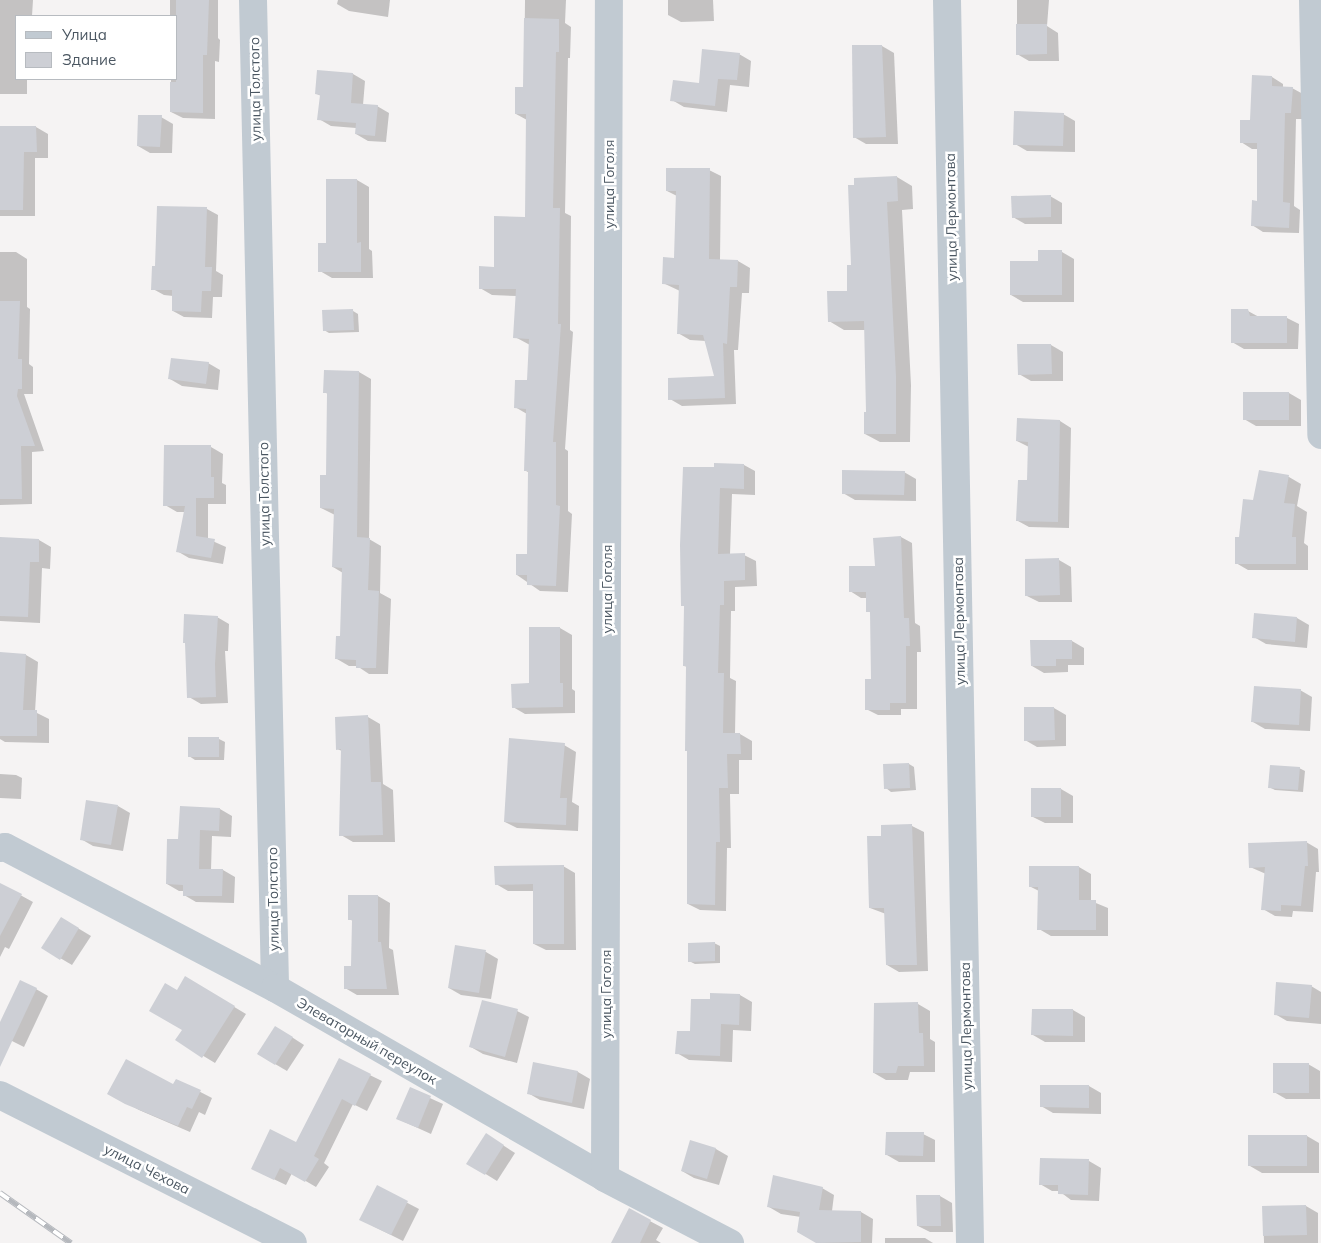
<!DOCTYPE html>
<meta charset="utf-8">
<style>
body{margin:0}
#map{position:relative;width:1321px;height:1243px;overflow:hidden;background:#f5f3f3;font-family:Mulish,sans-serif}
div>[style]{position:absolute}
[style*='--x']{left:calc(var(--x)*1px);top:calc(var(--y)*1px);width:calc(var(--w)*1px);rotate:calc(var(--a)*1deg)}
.shadow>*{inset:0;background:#0003}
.building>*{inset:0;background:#cdcfd5}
.minor>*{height:28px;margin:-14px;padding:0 14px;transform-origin:14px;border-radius:14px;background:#c1cad2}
.rail>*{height:5.5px;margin-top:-2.75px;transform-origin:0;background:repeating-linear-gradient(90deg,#fff 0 11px,#b5b8bd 0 22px);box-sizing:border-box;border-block:1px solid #b5b8bd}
span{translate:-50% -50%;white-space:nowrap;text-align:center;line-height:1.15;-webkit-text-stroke:5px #fff;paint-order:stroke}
.street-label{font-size:14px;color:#4a5661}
.legend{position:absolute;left:15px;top:15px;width:162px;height:65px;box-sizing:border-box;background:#fff;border:1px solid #b7bbc0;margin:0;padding:6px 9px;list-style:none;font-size:15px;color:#4a5661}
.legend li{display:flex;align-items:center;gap:10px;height:25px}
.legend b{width:25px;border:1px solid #b7bbc0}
</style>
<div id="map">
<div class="shadow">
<i style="clip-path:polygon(0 0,33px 0,32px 16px,16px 16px,16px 79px,27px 79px,27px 94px,0 94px)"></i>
<i style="clip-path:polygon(170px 0,218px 0,218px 38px,220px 40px,219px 62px,215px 61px,215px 119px,183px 118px,171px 112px,171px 79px,176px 79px,176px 16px,170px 16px)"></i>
<i style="clip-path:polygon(338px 0,390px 0,388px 17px,349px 11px,337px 4px)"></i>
<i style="clip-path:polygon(525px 0,566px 0,565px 23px,571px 27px,570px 58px,568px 58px,565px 213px,571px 216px,570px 330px,573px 332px,565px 449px,568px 451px,568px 511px,572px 514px,568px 592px,540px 591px,517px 575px,529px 556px,530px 473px,526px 471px,527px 414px,515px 407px,528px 382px,530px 345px,515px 337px,517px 296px,492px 295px,480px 288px,526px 218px,527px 120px,516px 114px,524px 89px)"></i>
<i style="clip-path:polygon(668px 0,713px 0,714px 21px,681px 22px,668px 15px)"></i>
<i style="clip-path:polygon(1017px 0,1049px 0,1047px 26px,1058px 33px,1059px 61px,1029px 61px,1017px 54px)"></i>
<i style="clip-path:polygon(882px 46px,894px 53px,898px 144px,866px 144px,854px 137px)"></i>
<i style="clip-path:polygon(739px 54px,751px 61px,749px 87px,730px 85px,727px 112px,684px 107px,672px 100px,700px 84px)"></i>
<i style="clip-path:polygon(318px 72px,353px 74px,365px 81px,363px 105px,377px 106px,389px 113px,386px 142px,368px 141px,356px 134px,356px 128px,331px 126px,319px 119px,321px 96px,317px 94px)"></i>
<i style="clip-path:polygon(1272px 77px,1283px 84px,1283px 88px,1292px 88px,1303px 94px,1302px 119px,1296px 119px,1294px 206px,1300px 210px,1299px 233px,1263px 232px,1252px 225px,1258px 202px,1258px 149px,1252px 149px,1241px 142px)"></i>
<i style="clip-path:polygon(1063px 114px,1075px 121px,1075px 152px,1027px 151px,1015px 144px)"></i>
<i style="clip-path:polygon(161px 117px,173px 124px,172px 153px,150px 153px,138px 146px)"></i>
<i style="clip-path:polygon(0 127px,36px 127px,48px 134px,48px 158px,35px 158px,35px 216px,0 216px)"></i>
<i style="clip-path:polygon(709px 170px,721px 176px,720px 261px,738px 261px,750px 268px,749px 293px,742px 293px,738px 350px,734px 350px,736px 404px,682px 406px,670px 399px,716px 377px,706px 341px,690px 340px,678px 333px,680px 291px,663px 283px,675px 259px,677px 196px,667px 191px)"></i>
<i style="clip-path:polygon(897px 177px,912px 186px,913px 209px,902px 210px,911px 385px,910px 442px,880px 442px,865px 434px,868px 413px,865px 330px,844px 330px,829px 321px,848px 292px,853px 266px)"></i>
<i style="clip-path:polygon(357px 180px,369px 187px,369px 249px,372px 251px,373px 278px,332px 278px,320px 271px,327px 244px)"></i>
<i style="clip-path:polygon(1050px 196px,1062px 203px,1062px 224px,1025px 224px,1013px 217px)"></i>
<i style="clip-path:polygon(158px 208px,207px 209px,218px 215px,216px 271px,223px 275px,222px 297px,213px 297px,212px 318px,184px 317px,173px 311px,173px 296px,164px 295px,153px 289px,156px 267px)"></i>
<i style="clip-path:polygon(0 252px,16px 252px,27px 259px,27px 307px,30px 309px,29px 364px,33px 367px,33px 394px,24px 394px,44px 451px,32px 452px,32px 504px,0 505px)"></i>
<i style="clip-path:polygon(1062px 252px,1074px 259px,1074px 302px,1023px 302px,1011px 295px,1040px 262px)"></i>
<i style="clip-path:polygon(353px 311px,358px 314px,359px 332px,329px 333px,324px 330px)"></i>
<i style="clip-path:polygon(1248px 311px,1259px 317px,1287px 318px,1299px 324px,1298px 349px,1244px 349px,1232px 342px)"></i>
<i style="clip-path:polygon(1051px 345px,1063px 352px,1063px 381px,1031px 381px,1019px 374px)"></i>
<i style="clip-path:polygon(208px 363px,220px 370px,218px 390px,182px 386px,170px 379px)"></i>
<i style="clip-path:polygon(359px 372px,371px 379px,369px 539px,381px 546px,380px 593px,391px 599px,388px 674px,369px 674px,357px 666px,349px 666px,337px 659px,341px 637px,343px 573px,333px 567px,335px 515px,321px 508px,327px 476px,328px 394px,324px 392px)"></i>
<i style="clip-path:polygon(1289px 393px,1301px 400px,1301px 426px,1256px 426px,1244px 419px)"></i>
<i style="clip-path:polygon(1018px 419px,1060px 421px,1071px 428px,1069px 528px,1029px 527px,1018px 521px,1028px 481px,1029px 447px,1017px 441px)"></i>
<i style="clip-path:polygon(211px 447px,223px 454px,222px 483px,226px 485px,226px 504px,208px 504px,208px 539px,226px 547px,223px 564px,189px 558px,177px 551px,185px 512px,177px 512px,165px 505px)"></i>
<i style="clip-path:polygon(744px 465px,755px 471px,755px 495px,732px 494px,730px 555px,744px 555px,756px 561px,757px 586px,735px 587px,735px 611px,731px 611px,730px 678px,736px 681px,735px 734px,740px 734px,752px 741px,752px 760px,739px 760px,739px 794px,730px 794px,731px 848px,727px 848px,726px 911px,700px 910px,688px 904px,688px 667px,684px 666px,686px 607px,682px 605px,715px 468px)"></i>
<i style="clip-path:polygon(1260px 471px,1289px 477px,1301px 484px,1297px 506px,1307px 512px,1304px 543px,1308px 546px,1308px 570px,1248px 570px,1236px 563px,1254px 501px)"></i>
<i style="clip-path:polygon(904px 472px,916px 479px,916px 501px,855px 500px,843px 493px)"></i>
<i style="clip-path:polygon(901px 537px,912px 543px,915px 623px,920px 626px,921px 652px,917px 652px,917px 709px,901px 709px,901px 715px,878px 715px,866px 709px,872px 680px,872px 613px,867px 611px,867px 598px,861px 598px,850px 591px,876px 567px)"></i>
<i style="clip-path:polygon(0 538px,39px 540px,51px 547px,50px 569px,42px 568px,40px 623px,0 621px)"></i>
<i style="clip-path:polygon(1026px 560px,1059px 560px,1071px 567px,1072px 602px,1039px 602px,1027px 596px)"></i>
<i style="clip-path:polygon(217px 617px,229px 624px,228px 651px,225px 651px,228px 703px,201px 704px,189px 697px)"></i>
<i style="clip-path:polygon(1297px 618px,1309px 625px,1307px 648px,1266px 644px,1254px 637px)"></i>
<i style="clip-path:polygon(560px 628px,572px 635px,572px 689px,575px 691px,575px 713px,525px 714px,513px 707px,530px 685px)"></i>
<i style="clip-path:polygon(1072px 641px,1084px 648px,1084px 665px,1068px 665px,1068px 672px,1044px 673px,1032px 666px)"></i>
<i style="clip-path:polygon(0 654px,26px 655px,38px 662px,35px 712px,49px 719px,49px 743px,5px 742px,0 739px)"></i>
<i style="clip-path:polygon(1300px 690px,1312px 697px,1310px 731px,1265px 729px,1253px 722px)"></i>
<i style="clip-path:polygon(1054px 708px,1066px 715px,1066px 746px,1037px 747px,1025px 740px)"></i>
<i style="clip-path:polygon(368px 717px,380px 724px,383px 784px,393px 790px,395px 842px,353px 842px,341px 835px,342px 751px,337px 749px)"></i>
<i style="clip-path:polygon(189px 738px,219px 739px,225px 742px,224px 760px,195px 760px,189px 756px)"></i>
<i style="clip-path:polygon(564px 745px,576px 752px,572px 802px,579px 806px,578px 831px,517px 828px,505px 822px)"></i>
<i style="clip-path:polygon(909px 764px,914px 767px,916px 790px,891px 792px,886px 788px)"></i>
<i style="clip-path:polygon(1299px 768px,1305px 771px,1303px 792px,1275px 790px,1269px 787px)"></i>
<i style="clip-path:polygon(0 774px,16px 775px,22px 778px,21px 799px,0 798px)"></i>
<i style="clip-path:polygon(1061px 789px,1073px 796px,1073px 823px,1045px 823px,1033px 817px)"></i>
<i style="clip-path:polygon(118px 806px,130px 813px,123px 851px,93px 846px,81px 839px)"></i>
<i style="clip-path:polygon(181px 807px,220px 809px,232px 816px,231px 837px,212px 836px,211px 870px,223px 870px,235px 877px,234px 903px,196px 902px,184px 895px,184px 891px,179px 891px,167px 884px,179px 840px)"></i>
<i style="clip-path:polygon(912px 826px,924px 832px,928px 971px,899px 972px,887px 965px,886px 914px,870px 908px,882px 837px)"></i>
<i style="clip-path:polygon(1306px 842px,1318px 849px,1319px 872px,1316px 872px,1313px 912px,1293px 911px,1292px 917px,1275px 916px,1263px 909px,1266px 874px,1250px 867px)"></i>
<i style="clip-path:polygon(563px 866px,575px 873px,576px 950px,546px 950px,534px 944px,534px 891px,508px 891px,496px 884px)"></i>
<i style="clip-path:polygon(1079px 867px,1091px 874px,1091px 901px,1108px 908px,1108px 936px,1051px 936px,1039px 929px,1039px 891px,1031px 887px)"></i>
<i style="clip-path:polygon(0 884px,33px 902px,9px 949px,5px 947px,0 957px)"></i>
<i style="clip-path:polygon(378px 896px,390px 903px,389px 948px,393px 950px,399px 995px,357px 995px,345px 988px,352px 967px,353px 921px,349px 919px)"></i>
<i style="clip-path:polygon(61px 918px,91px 936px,72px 965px,43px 948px)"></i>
<i style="clip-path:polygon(714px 943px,720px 946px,720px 963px,695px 964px,689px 961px)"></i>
<i style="clip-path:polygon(456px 947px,486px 952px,498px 959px,491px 999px,461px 995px,449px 988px)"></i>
<i style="clip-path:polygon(186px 978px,246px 1014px,215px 1063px,177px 1040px,183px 1030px,178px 992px)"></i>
<i style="clip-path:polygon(1311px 986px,1321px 992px,1321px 1024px,1287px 1021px,1275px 1014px)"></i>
<i style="clip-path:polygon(36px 989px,48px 996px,24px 1047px,0 1035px,0 1025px)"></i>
<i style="clip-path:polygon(740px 995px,752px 1002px,751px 1031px,733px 1030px,732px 1062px,689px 1060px,677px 1053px,711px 1000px)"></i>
<i style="clip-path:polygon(918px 1004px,930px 1011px,930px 1039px,935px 1042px,935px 1072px,910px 1072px,908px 1080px,886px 1080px,874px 1073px)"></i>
<i style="clip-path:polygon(1073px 1010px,1085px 1017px,1085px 1042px,1045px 1042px,1033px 1035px)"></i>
<i style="clip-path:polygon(517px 1011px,529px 1017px,517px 1063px,483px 1054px,471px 1047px)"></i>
<i style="clip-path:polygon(287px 1034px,304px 1045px,287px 1071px,258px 1054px)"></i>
<i style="clip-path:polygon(339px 1060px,382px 1081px,367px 1111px,353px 1104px,324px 1163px,329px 1167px,316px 1187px,292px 1173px,286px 1185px,263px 1174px,297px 1144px)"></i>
<i style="clip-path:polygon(534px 1064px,578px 1072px,590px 1079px,584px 1109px,540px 1100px,528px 1093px)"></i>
<i style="clip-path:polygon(1308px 1064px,1320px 1071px,1320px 1099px,1286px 1099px,1274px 1092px)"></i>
<i style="clip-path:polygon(177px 1080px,212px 1098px,205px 1115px,199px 1112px,190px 1132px,139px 1110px,109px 1093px,174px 1086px)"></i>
<i style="clip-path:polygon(1041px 1086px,1089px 1086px,1101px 1093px,1101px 1114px,1053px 1113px,1041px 1106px)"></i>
<i style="clip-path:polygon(410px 1089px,443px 1104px,431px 1134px,398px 1119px)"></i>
<i style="clip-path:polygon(923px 1134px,935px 1140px,935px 1162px,899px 1162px,887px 1155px)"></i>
<i style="clip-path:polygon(1307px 1136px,1319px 1143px,1319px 1173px,1262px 1173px,1250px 1166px)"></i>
<i style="clip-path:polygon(498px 1142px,515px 1153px,497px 1181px,468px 1163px)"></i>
<i style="clip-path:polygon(691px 1142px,716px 1149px,728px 1156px,719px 1185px,694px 1178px,682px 1171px)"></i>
<i style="clip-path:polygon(1089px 1161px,1101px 1168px,1099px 1201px,1071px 1200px,1059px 1191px,1052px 1191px,1040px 1184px)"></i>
<i style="clip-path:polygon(377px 1187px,419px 1209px,403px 1241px,373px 1226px)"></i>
<i style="clip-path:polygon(822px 1188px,834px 1195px,832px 1211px,861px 1212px,873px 1219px,872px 1243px,818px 1243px,798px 1232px,801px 1217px,781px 1214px,769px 1207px)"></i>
<i style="clip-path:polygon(940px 1196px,952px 1203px,953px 1232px,930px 1232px,918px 1226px)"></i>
<i style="clip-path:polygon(1306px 1206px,1318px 1213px,1318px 1243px,1264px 1243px,1263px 1208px)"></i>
<i style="clip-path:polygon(629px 1210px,663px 1228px,656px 1240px,661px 1243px,617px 1243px)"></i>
<i style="clip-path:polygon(885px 1238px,925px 1238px,933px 1243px,885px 1243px)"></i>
</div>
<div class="building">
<i style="clip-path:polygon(176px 0,209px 0,207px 55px,203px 55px,203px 113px,170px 112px,170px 82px,176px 82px)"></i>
<i style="clip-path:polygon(524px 18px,559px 19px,559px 52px,556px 52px,553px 208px,560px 208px,558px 324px,561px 324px,553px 442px,556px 442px,556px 505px,560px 506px,556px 586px,527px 585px,527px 575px,516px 575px,516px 554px,527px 554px,528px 471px,524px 471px,526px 409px,514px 408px,515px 380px,527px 380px,529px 339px,513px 338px,516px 289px,479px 289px,479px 266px,494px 267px,494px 216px,525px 217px,526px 114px,515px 114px,515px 87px,523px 87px)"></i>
<i style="clip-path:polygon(1016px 24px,1047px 24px,1047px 54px,1016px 55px)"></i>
<i style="clip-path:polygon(852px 45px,882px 45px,886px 137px,853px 138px)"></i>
<i style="clip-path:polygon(702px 49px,740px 53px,737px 80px,718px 79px,715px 106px,670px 101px,673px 80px,699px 83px)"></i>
<i style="clip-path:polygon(317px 70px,353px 73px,351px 103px,378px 105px,375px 136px,355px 134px,356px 123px,317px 120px,320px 95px,315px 94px)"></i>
<i style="clip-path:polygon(1252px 75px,1272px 76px,1272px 86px,1293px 87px,1291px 113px,1285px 113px,1283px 202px,1290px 203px,1289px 228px,1251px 226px,1252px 200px,1257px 201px,1257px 143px,1240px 143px,1240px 120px,1250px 120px)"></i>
<i style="clip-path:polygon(1014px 111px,1064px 113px,1063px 146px,1013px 145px)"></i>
<i style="clip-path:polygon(138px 115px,162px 115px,160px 147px,137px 146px)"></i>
<i style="clip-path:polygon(0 126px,36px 126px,37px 152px,24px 152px,23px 210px,0 210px)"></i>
<i style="clip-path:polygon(666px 168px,710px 168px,709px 259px,738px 260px,737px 287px,730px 287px,727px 344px,723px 343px,725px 398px,668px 400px,668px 378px,714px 376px,703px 335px,677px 334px,679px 285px,662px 284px,663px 257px,674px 258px,676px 191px,666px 191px)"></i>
<i style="clip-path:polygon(897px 176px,898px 201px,887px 202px,896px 376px,896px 434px,864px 434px,864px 412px,866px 412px,864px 321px,828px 322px,827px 291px,847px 291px,847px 265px,851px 265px,848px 185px,854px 185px,854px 178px)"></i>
<i style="clip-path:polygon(326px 179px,357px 179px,357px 243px,361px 242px,361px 272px,318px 272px,318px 243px,326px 243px)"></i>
<i style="clip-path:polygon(1051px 195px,1051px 217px,1012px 218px,1011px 196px)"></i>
<i style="clip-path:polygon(157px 206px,207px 207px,205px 267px,212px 267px,211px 291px,202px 291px,201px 312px,172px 311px,172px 290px,151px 290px,152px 266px,155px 266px)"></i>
<i style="clip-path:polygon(1038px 250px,1062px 250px,1062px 295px,1010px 295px,1010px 261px,1038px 261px)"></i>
<i style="clip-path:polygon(0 301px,20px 301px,18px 359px,22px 359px,22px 389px,18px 389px,17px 396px,35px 446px,21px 446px,22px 499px,0 499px)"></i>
<i style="clip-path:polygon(353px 309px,354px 330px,323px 331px,322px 310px)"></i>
<i style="clip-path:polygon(1231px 309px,1248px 309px,1250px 316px,1287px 316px,1287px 343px,1231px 343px)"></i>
<i style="clip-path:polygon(1017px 344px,1051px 344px,1052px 374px,1018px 375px)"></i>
<i style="clip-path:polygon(171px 358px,209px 362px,206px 384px,168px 379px)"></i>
<i style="clip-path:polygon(324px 370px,359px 371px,357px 537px,370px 538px,368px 590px,379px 591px,376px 668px,356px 668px,356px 660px,335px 659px,336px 636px,340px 636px,342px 568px,332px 567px,334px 509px,320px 508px,320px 475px,326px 475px,327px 393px,323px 393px)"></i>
<i style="clip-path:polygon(1243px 392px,1289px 392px,1289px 420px,1243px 420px)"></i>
<i style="clip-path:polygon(1017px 418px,1060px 420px,1058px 522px,1016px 521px,1018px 480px,1027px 480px,1028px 442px,1016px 441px)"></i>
<i style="clip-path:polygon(164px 445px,211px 445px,211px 477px,214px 477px,214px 498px,196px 498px,196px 536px,215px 539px,211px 558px,176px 552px,185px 506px,163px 506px)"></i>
<i style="clip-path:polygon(714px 463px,744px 464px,744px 489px,720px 488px,718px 554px,745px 553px,745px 580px,724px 581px,724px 605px,720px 605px,718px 673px,724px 673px,723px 733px,740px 733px,741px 754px,727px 754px,728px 788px,719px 788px,720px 842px,716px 842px,715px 905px,687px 904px,687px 751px,685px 751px,686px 666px,683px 666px,684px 606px,681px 606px,680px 545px,683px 467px,714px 467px)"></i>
<i style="clip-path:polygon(842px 470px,905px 471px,904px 495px,842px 494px)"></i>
<i style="clip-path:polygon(1259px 470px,1289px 475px,1284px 503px,1295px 504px,1292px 537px,1296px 537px,1296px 564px,1235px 564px,1235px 537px,1239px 537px,1243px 499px,1253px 500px)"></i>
<i style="clip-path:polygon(901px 536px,904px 618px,909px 618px,910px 646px,906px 646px,906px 703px,890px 703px,890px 710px,865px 710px,865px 679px,871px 679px,870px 612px,866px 612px,866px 592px,849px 592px,849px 566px,875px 566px,873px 538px)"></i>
<i style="clip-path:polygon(0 537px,39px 539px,39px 562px,30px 562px,28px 617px,0 616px)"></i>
<i style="clip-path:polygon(1059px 558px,1060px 595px,1025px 596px,1025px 559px)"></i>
<i style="clip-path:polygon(1254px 613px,1297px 617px,1295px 642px,1252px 638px)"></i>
<i style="clip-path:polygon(184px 614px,218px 616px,215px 664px,216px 697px,187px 698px,185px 643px,183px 643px)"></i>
<i style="clip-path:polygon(529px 627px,560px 627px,560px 683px,563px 683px,563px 707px,512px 708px,511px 684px,529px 683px)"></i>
<i style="clip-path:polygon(1030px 640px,1072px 640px,1072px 659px,1056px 659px,1056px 666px,1031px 666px)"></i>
<i style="clip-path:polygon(0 652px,26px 654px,23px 710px,37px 710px,37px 736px,0 736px)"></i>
<i style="clip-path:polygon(1254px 686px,1301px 689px,1299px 725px,1251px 722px)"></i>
<i style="clip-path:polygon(1024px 707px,1054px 707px,1055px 740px,1024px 741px)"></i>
<i style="clip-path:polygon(368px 715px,371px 782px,381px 782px,383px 835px,339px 836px,341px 749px,336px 750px,335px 717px)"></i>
<i style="clip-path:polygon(188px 737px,219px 737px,219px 757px,188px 757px)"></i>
<i style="clip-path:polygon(509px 738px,565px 743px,560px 798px,567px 798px,566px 825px,504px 822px)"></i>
<i style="clip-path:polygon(909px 763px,910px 788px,884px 789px,883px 764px)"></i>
<i style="clip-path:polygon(1270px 765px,1300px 767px,1298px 790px,1268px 788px)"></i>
<i style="clip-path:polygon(1031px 788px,1061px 788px,1061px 817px,1031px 817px)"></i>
<i style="clip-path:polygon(86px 800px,118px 805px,111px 845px,80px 840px)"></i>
<i style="clip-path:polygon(180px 806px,220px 808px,219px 831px,200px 830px,199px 869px,223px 869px,222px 896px,183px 896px,183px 885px,166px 884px,167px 839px,178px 839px)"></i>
<i style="clip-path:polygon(912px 824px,917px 965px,886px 965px,884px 908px,869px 908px,867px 836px,881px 836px,881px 825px)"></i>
<i style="clip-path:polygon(1307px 841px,1308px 866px,1305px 866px,1301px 906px,1281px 905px,1281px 911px,1261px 910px,1265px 867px,1249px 868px,1248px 843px)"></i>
<i style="clip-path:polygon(564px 865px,564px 944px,533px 944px,533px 884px,495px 885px,494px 866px)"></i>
<i style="clip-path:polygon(1029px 866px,1079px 866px,1079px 900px,1096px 900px,1096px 930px,1037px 930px,1038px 887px,1029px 887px)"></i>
<i style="clip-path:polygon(0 883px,22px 894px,0 936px)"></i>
<i style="clip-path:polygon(348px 895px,378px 895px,378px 942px,381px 942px,387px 989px,344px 989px,344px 966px,351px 966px,352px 920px,348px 920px)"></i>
<i style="clip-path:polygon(61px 917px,79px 928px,60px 960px,41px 948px)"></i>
<i style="clip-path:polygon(715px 942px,715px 961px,688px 962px,688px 943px)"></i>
<i style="clip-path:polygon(455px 945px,486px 950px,479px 993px,448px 988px)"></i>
<i style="clip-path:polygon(185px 976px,235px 1006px,202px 1058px,175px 1040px,182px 1030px,149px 1011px,165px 983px,177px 990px)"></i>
<i style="clip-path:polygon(20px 980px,37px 988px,0 1067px,0 1022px)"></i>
<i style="clip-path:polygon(1276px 982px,1312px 985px,1309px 1018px,1274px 1015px)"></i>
<i style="clip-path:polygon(710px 993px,740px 994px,739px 1025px,721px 1024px,720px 1056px,675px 1054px,677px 1031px,690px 1031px,691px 999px,710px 999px)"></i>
<i style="clip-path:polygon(482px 1000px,518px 1009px,505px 1057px,469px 1047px)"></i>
<i style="clip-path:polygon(918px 1002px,919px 1033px,923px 1033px,924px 1066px,898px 1066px,896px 1073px,873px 1073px,874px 1003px)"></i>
<i style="clip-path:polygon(1032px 1009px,1073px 1009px,1073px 1036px,1031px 1035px)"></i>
<i style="clip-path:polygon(275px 1026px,293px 1037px,275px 1065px,257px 1054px)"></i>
<i style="clip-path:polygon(339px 1058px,371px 1074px,355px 1106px,342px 1099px,314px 1156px,319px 1159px,305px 1182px,280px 1168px,274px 1180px,251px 1169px,270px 1129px,296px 1142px)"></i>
<i style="clip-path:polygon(126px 1059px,173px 1084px,176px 1079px,201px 1090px,192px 1109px,187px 1107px,178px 1126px,125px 1104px,107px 1094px)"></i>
<i style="clip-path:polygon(533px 1062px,578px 1071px,572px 1103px,527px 1094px)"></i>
<i style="clip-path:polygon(1273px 1063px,1309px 1063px,1309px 1093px,1273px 1093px)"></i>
<i style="clip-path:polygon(1040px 1085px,1089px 1085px,1089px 1108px,1040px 1107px)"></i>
<i style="clip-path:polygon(410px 1087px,431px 1096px,418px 1128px,396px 1119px)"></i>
<i style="clip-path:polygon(886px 1132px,924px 1132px,923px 1156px,885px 1155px)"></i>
<i style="clip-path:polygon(486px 1133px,504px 1145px,485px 1175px,466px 1164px)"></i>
<i style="clip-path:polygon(1248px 1135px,1307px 1135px,1307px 1166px,1248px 1166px)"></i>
<i style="clip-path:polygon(690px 1140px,716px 1148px,707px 1179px,681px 1171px)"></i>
<i style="clip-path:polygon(1040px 1158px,1089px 1159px,1088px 1195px,1058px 1194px,1058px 1185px,1039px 1185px)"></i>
<i style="clip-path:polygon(773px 1175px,823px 1187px,819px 1210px,861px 1211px,861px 1242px,816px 1243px,797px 1232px,800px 1212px,767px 1207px)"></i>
<i style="clip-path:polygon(377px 1185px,408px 1201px,391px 1235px,359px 1220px)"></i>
<i style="clip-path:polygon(916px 1195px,940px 1195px,941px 1226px,917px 1226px)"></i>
<i style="clip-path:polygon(1306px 1205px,1307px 1235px,1263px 1236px,1262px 1206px)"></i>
<i style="clip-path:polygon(629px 1208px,651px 1220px,640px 1243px,611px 1243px)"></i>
</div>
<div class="minor">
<i style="--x:253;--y:0;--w:988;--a:88.72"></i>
<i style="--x:947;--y:0;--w:1243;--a:88.94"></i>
<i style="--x:1313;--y:0;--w:435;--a:88.9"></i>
<i style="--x:0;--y:848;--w:5;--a:-11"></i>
<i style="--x:5;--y:847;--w:305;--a:27.6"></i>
<i style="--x:275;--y:988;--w:381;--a:29.9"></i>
<i style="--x:605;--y:1178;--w:141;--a:27.5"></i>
<i style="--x:0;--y:1095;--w:328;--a:26.8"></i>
<i style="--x:605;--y:1178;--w:1178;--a:-89.81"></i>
</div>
<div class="rail">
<i style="--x:0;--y:1193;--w:87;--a:35.2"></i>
</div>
<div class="street-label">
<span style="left:255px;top:89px;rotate:-91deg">улица Толстого</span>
<span style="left:609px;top:184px;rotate:-90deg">улица Гоголя</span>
<span style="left:951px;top:217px;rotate:-91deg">улица Лермонтова</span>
<span style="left:264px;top:494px;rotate:-91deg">улица Толстого</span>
<span style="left:607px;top:589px;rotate:-90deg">улица Гоголя</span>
<span style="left:959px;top:621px;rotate:-91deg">улица Лермонтова</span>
<span style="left:273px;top:899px;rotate:-91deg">улица Толстого</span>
<span style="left:606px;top:994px;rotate:-90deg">улица Гоголя</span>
<span style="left:966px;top:1026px;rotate:-91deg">улица Лермонтова</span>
<span style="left:367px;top:1041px;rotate:30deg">Элеваторный переулок</span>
<span style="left:147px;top:1169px;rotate:27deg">улица Чехова</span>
</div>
<ul class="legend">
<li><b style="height:6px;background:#c1cad2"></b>Улица</li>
<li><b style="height:14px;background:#cdcfd5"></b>Здание</li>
</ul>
</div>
